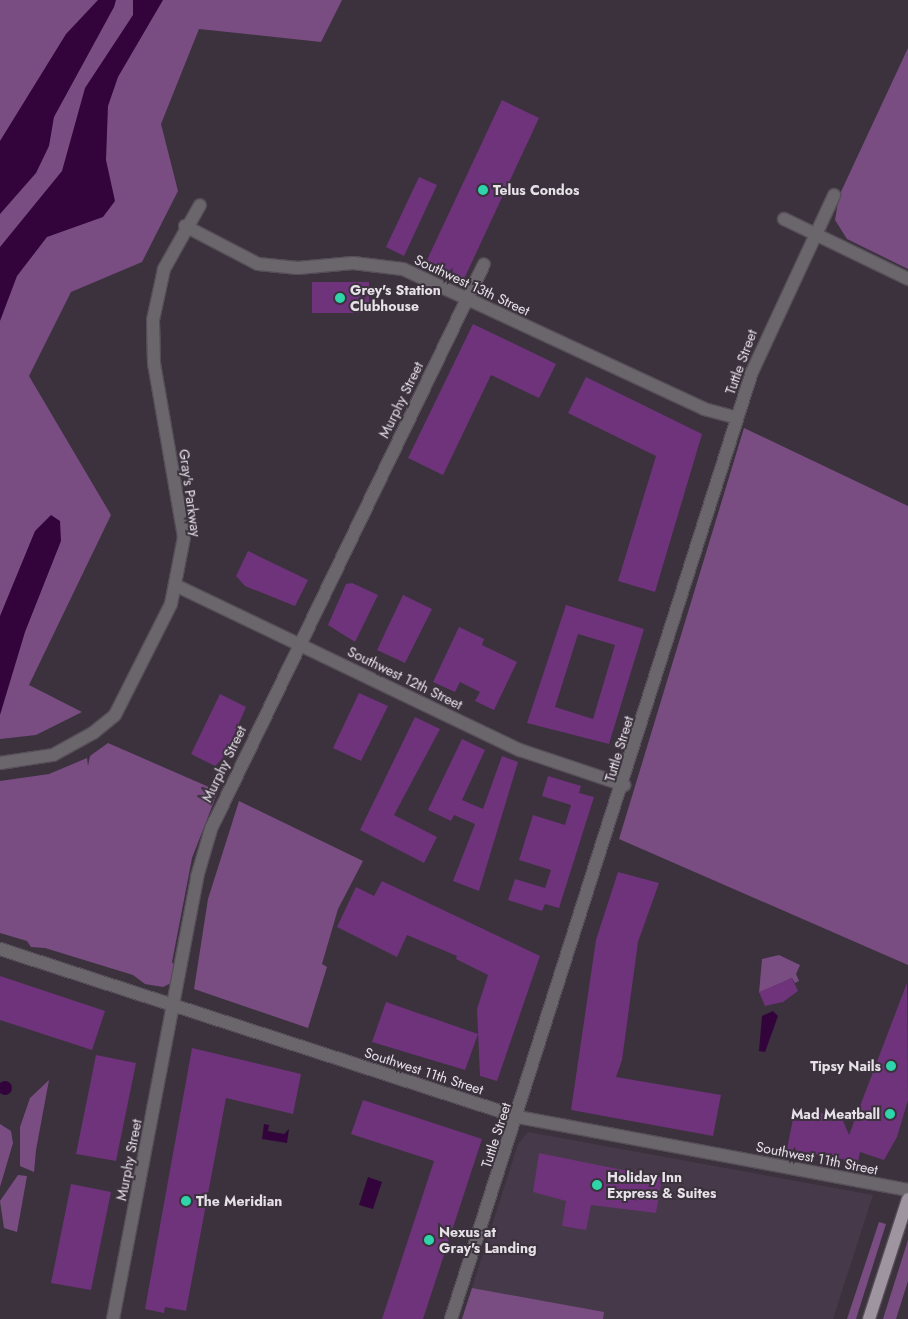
<!DOCTYPE html>
<style>
body{margin:0}
#map{position:relative;width:908px;height:1319px;overflow:hidden;background:#3b323d;font-family:Jost,sans-serif}
div>[style]{position:absolute}
[style*='--x']{left:calc(var(--x)*1px);top:calc(var(--y)*1px);width:calc(var(--w)*1px);rotate:calc(var(--a)*1deg)}
.built>*{inset:0;background:#463949}
.green>*{inset:0;background:#794d82}
.water>*{inset:0;background:#32043b}
.round{border-radius:50%}
.building>*{inset:0;background:#6e337b}
.roads{filter:drop-shadow(1px 0 #564e58) drop-shadow(-1px 0 #564e58) drop-shadow(0 1px #564e58) drop-shadow(0 -1px #564e58)}
.minor>*{height:12px;margin:-6px;padding:0 6px;transform-origin:6px;border-radius:6px;background:#6a666b}
.major>*{height:12px;margin:-6px;padding:0 6px;transform-origin:6px;border-radius:6px;background:#9e95a0}
.dots>*{width:14px;height:14px;translate:-50% -50%;box-sizing:border-box;border:2px solid #3b323d;border-radius:50%}
span{translate:-50% -50%;white-space:nowrap;text-align:center;line-height:1.15;-webkit-text-stroke:4px #3b323d;paint-order:stroke}
.poi-label{font-size:14px;color:#e6e0e7;font-weight:700}
.left{translate:0 -50%;text-align:left}
.right{translate:-100% -50%;text-align:right}
.street-label{font-size:14px;color:#e6e0e7}
</style>
<div id="map">
<div class="built">
<i style="clip-path:polygon(528px 1132px,873px 1195px,833px 1319px,462px 1319px,518px 1144px)"></i>
</div>
<div class="green">
<i style="clip-path:polygon(0 0,342px 0,321px 42px,199px 29px,161px 124px,178px 191px,142px 262px,71px 292px,29px 376px,111px 515px,29px 685px,82px 712px,36px 735px,0 739px)"></i>
<i style="clip-path:polygon(908px 48px,908px 269px,847px 239px,835px 220px,839px 196px)"></i>
<i style="clip-path:polygon(744px 428px,908px 506px,908px 965px,619px 839px)"></i>
<i style="clip-path:polygon(108px 743px,218px 791px,192px 858px,172px 962px,176px 969px,171px 983px,163px 987px,145px 984px,133px 975px,45px 948px,31px 947px,27px 941px,0 933px,0 781px,49px 774px,87px 758px,88px 766px,90px 756px)"></i>
<i style="clip-path:polygon(239px 801px,363px 861px,338px 909px,322px 964px,327px 967px,308px 1028px,194px 989px,208px 899px)"></i>
<i style="clip-path:polygon(779px 955px,800px 965px,796px 974px,799px 981px,795px 983px,792px 978px,759px 993px,762px 959px)"></i>
<i style="clip-path:polygon(49px 1080px,36px 1150px,34px 1172px,20px 1166px,20px 1127px,30px 1098px)"></i>
<i style="clip-path:polygon(0 1124px,11px 1131px,13px 1143px,0 1187px)"></i>
<i style="clip-path:polygon(18px 1175px,27px 1176px,17px 1232px,4px 1228px,0 1201px)"></i>
<i style="clip-path:polygon(879px 1222px,886px 1224px,856px 1319px,847px 1319px)"></i>
<i style="clip-path:polygon(908px 1240px,908px 1281px,896px 1319px,883px 1319px)"></i>
<i style="clip-path:polygon(472px 1288px,604px 1312px,603px 1319px,462px 1319px)"></i>
</div>
<div class="water">
<i style="clip-path:polygon(98px 0,116px 0,114px 7px,54px 117px,49px 146px,36px 173px,0 214px,0 141px,66px 34px)"></i>
<i style="clip-path:polygon(133px 0,163px 0,118px 77px,108px 106px,106px 160px,115px 201px,103px 217px,47px 237px,17px 276px,0 321px,0 247px,62px 171px,85px 88px,133px 15px)"></i>
<i style="clip-path:polygon(51px 515px,60px 521px,61px 541px,25px 632px,0 715px,0 616px,35px 531px)"></i>
<i style="clip-path:polygon(773px 1011px,778px 1016px,765px 1052px,759px 1051px,762px 1016px)"></i>
<i class="round" style="left:-2px;top:1081px;width:14px;height:14px"></i>
<i style="clip-path:polygon(264px 1124px,269px 1125px,268px 1131px,284px 1134px,289px 1129px,287px 1143px,262px 1139px)"></i>
<i style="clip-path:polygon(368px 1177px,382px 1182px,373px 1209px,359px 1205px)"></i>
</div>
<div class="building">
<i style="clip-path:polygon(502px 100px,539px 118px,464px 279px,426px 262px)"></i>
<i style="clip-path:polygon(419px 177px,437px 185px,404px 256px,386px 247px)"></i>
<i style="clip-path:polygon(312px 282px,369px 282px,369px 313px,312px 313px)"></i>
<i style="clip-path:polygon(473px 324px,556px 364px,539px 398px,491px 375px,443px 475px,408px 458px)"></i>
<i style="clip-path:polygon(586px 377px,702px 434px,655px 592px,618px 581px,656px 456px,568px 413px)"></i>
<i style="clip-path:polygon(248px 551px,308px 580px,295px 606px,245px 586px,236px 576px)"></i>
<i style="clip-path:polygon(352px 583px,378px 595px,355px 642px,328px 625px,346px 584px)"></i>
<i style="clip-path:polygon(403px 595px,432px 609px,405px 663px,377px 650px)"></i>
<i style="clip-path:polygon(evenodd,566px 605px,644px 629px,609px 744px,527px 723px,566px 605px,578px 634px,615px 645px,593px 719px,555px 707px,578px 634px)"></i>
<i style="clip-path:polygon(459px 627px,484px 639px,482px 645px,517px 662px,494px 710px,475px 701px,480px 692px,460px 682px,455px 692px,433px 682px)"></i>
<i style="clip-path:polygon(359px 693px,388px 706px,361px 761px,333px 748px)"></i>
<i style="clip-path:polygon(220px 694px,246px 707px,225px 756px,215px 766px,191px 754px)"></i>
<i style="clip-path:polygon(415px 717px,440px 729px,394px 815px,437px 837px,424px 863px,360px 830px)"></i>
<i style="clip-path:polygon(462px 739px,485px 750px,462px 800px,483px 809px,502px 756px,518px 762px,479px 891px,453px 881px,475px 824px,454px 815px,451px 821px,428px 810px)"></i>
<i style="clip-path:polygon(548px 776px,581px 786px,579px 793px,594px 797px,559px 908px,545px 904px,542px 911px,508px 900px,515px 879px,545px 888px,551px 870px,519px 860px,533px 815px,565px 825px,571px 805px,542px 796px)"></i>
<i style="clip-path:polygon(618px 872px,659px 883px,638px 942px,622px 1060px,616px 1077px,721px 1095px,713px 1136px,571px 1110px,596px 940px)"></i>
<i style="clip-path:polygon(382px 881px,540px 956px,497px 1081px,480px 1076px,477px 1009px,488px 975px,456px 959px,457px 956px,407px 935px,397px 957px,337px 927px,356px 887px,374px 896px)"></i>
<i style="clip-path:polygon(0 976px,105px 1011px,92px 1050px,0 1020px)"></i>
<i style="clip-path:polygon(792px 978px,798px 991px,783px 1002px,765px 1006px,759px 992px)"></i>
<i style="clip-path:polygon(907px 983px,908px 1100px,897px 1137px,884px 1160px,860px 1152px,858px 1162px,787px 1149px,795px 1109px,841px 1116px,849px 1135px)"></i>
<i style="clip-path:polygon(386px 1002px,478px 1034px,465px 1070px,372px 1042px)"></i>
<i style="clip-path:polygon(192px 1048px,301px 1074px,293px 1114px,226px 1098px,186px 1311px,165px 1307px,164px 1313px,145px 1309px)"></i>
<i style="clip-path:polygon(96px 1055px,136px 1063px,116px 1161px,76px 1154px)"></i>
<i style="clip-path:polygon(363px 1100px,482px 1139px,423px 1319px,382px 1319px,434px 1161px,351px 1134px)"></i>
<i style="clip-path:polygon(539px 1153px,662px 1178px,656px 1213px,591px 1205px,586px 1230px,562px 1226px,566px 1201px,533px 1192px)"></i>
<i style="clip-path:polygon(71px 1184px,111px 1192px,91px 1290px,51px 1283px)"></i>
</div>
<div class="roads">
<div class="minor">
<i style="--x:784;--y:219;--w:138;--a:25.8"></i>
<i style="--x:185;--y:226;--w:82;--a:27.5"></i>
<i style="--x:258;--y:264;--w:40;--a:5.7"></i>
<i style="--x:298;--y:268;--w:55;--a:-5.2"></i>
<i style="--x:353;--y:263;--w:50;--a:6.8"></i>
<i style="--x:403;--y:269;--w:332;--a:24.9"></i>
<i style="--x:704;--y:409;--w:34;--a:15"></i>
<i style="--x:177;--y:586;--w:380;--a:25.6"></i>
<i style="--x:520;--y:750;--w:110;--a:18.6"></i>
<i style="--x:0;--y:763;--w:54;--a:-8.6"></i>
<i style="--x:53;--y:755;--w:46;--a:-28.8"></i>
<i style="--x:93;--y:733;--w:28;--a:-39"></i>
<i style="--x:115;--y:715;--w:124;--a:-63.2"></i>
<i style="--x:171;--y:604;--w:68;--a:-79"></i>
<i style="--x:184;--y:537;--w:176;--a:-99.8"></i>
<i style="--x:154;--y:364;--w:44;--a:-91.3"></i>
<i style="--x:153;--y:320;--w:52;--a:-77.8"></i>
<i style="--x:164;--y:269;--w:73;--a:-60.6"></i>
<i style="--x:0;--y:949;--w:545;--a:17.97"></i>
<i style="--x:518;--y:1117;--w:397;--a:10.6"></i>
<i style="--x:113;--y:1319;--w:450;--a:-79.2"></i>
<i style="--x:197;--y:877;--w:50;--a:-73.7"></i>
<i style="--x:211;--y:829;--w:627;--a:-64.21"></i>
<i style="--x:451;--y:1319;--w:994;--a:-72.37"></i>
<i style="--x:752;--y:372;--w:195;--a:-65.1"></i>
</div>
<div class="major">
<i style="--x:869;--y:1319;--w:126;--a:-72"></i>
</div>
</div>
<div class="dots">
<i style="left:483px;top:190px;background:#30d4aa"></i>
<i style="left:340px;top:298px;background:#30d4aa"></i>
<i style="left:891px;top:1066px;background:#30d4aa"></i>
<i style="left:890px;top:1114px;background:#30d4aa"></i>
<i style="left:597px;top:1185px;background:#30d4aa"></i>
<i style="left:186px;top:1201px;background:#30d4aa"></i>
<i style="left:429px;top:1240px;background:#30d4aa"></i>
</div>
<div class="poi-label">
<span class="left" style="left:493px;top:190px">Telus Condos</span>
<span class="left" style="left:350px;top:298px">Grey's Station<br>Clubhouse</span>
<span class="right" style="left:881px;top:1066px">Tipsy Nails</span>
<span class="right" style="left:880px;top:1114px">Mad Meatball</span>
<span class="left" style="left:607px;top:1185px">Holiday Inn<br>Express &amp; Suites</span>
<span class="left" style="left:196px;top:1201px">The Meridian</span>
<span class="left" style="left:439px;top:1240px">Nexus at<br>Gray's Landing</span>
</div>
<div class="street-label">
<span style="left:472px;top:285px;rotate:25deg">Southwest 13th Street</span>
<span style="left:741px;top:362px;rotate:-70deg">Tuttle Street</span>
<span style="left:401px;top:400px;rotate:-64deg">Murphy Street</span>
<span style="left:190px;top:493px;rotate:82deg">Gray's Parkway</span>
<span style="left:405px;top:678px;rotate:26deg">Southwest 12th Street</span>
<span style="left:619px;top:749px;rotate:-73deg">Tuttle Street</span>
<span style="left:224px;top:764px;rotate:-64deg">Murphy Street</span>
<span style="left:424px;top:1071px;rotate:18deg">Southwest 11th Street</span>
<span style="left:496px;top:1135px;rotate:-72deg">Tuttle Street</span>
<span style="left:817px;top:1158px;rotate:11deg">Southwest 11th Street</span>
<span style="left:129px;top:1160px;rotate:-79deg">Murphy Street</span>
</div>
</div>
